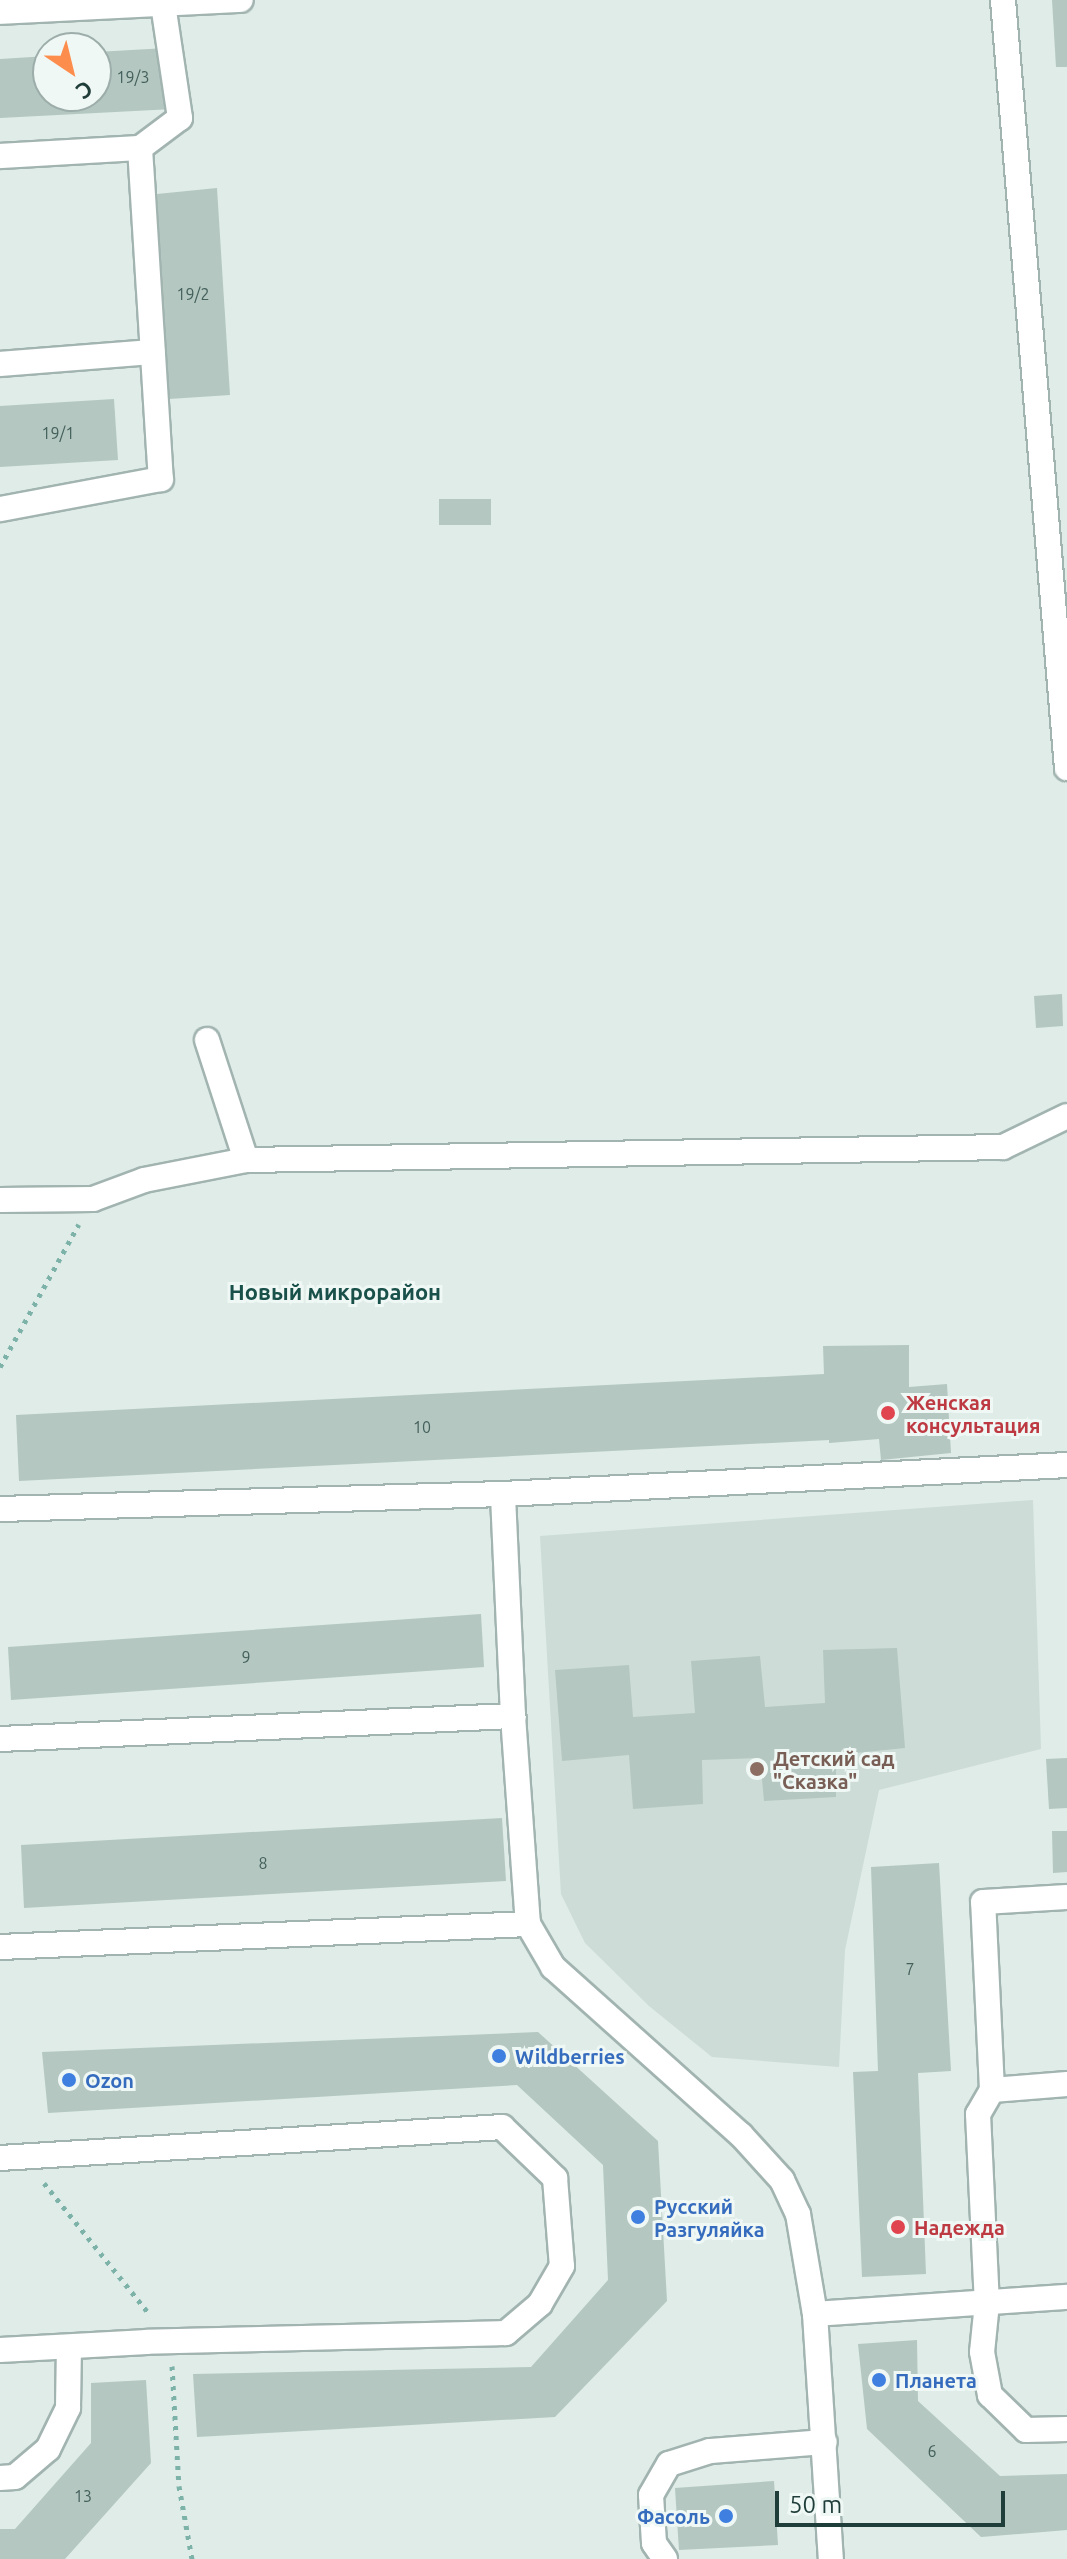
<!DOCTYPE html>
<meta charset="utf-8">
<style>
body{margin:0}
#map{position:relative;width:1067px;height:2559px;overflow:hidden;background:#dfece8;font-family:Ubuntu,sans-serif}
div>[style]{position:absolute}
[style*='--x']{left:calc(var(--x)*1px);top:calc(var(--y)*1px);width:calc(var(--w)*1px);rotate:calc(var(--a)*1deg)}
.built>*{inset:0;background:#cddcd7}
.building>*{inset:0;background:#b4c7c1}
.path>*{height:5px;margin-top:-2.5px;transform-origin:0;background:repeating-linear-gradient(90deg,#7db2a8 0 4px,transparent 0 10px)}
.roads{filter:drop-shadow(2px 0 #a2b4b0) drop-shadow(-2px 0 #a2b4b0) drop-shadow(0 2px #a2b4b0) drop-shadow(0 -2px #a2b4b0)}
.minor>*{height:24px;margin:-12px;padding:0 12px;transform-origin:12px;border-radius:12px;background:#fff}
.dots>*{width:22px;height:22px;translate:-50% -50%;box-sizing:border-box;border:4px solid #f0f8f5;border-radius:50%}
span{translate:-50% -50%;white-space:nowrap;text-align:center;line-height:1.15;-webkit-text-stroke:6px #f0f8f5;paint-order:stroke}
.number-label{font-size:16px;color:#44605b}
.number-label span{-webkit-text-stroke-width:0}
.health-label{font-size:20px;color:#be3a42;font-weight:700}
.left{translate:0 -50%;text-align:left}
.education-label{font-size:20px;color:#785e54;font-weight:700}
.shop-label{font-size:20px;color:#366cbe;font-weight:700}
.right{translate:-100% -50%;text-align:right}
.neighbourhood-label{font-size:22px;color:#19514a;font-weight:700}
.north{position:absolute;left:32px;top:32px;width:80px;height:80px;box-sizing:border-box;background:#f0f8f5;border:2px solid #9cadaa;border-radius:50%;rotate:145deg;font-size:22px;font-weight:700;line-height:32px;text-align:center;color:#1f3d39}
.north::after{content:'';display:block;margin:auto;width:28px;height:36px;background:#fd8d4c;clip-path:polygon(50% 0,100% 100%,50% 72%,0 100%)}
.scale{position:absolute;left:775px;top:2491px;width:230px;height:36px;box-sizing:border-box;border:4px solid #1f3d39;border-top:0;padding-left:10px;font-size:24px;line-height:28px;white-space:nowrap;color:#1f3d39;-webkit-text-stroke:6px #f0f8f5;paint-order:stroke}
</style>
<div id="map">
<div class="built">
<i style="clip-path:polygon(1033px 1500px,1041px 1749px,879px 1790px,845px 1950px,839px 2067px,712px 2057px,649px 2006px,585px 1943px,561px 1894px,540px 1536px)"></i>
</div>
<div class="building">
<i style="clip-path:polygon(1052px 0,1067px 0,1067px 67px,1056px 67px)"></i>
<i style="clip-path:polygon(167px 48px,173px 109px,0 118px,0 59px,48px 56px,48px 96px,96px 96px,96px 52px)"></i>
<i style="clip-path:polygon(217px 188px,230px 395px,169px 399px,157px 194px)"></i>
<i style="clip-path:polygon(114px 399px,118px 460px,0 467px,0 406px)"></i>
<i style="clip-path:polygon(439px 499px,491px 499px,491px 525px,439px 525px)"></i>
<i style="clip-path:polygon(1062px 994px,1063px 1026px,1036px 1028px,1034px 996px)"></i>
<i style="clip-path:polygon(909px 1345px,909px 1387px,947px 1384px,951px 1453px,881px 1460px,879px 1439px,829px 1443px,829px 1440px,19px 1481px,16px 1415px,824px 1374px,823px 1346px)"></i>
<i style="clip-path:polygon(481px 1614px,484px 1667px,11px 1700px,8px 1647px)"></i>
<i style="clip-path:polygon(897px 1648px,905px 1748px,836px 1755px,836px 1797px,764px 1801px,760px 1758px,702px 1760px,703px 1804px,633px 1809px,629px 1755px,562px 1761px,555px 1670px,629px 1665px,633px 1717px,695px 1713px,691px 1661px,760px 1656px,765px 1707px,825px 1703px,823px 1650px)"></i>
<i style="clip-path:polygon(1067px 1758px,1067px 1808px,1049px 1809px,1046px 1759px)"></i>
<i style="clip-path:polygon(502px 1818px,506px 1881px,24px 1908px,21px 1845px)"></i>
<i style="clip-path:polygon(1052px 1831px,1067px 1831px,1067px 1872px,1053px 1873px)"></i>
<i style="clip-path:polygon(939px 1863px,951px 2071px,918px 2073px,926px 2274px,862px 2277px,853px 2072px,878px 2071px,871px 1867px)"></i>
<i style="clip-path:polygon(538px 2032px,658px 2141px,667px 2301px,555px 2417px,197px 2437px,193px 2374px,531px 2367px,608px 2280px,603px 2165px,517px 2085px,48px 2113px,42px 2052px)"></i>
<i style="clip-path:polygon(917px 2340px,918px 2401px,1000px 2476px,1067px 2474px,1067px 2530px,981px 2537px,867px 2429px,858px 2344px)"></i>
<i style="clip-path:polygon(146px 2380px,151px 2463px,65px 2559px,0 2559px,0 2529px,15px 2529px,91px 2443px,91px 2383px)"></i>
<i style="clip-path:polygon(774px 2481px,778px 2545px,679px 2550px,675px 2488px)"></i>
</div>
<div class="path">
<i style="--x:0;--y:1367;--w:163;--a:-61.1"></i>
<i style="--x:44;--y:2183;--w:169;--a:51.2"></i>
<i style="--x:172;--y:2366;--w:120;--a:86.7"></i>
<i style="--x:179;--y:2486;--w:74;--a:79.9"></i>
</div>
<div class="roads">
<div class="minor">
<i style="--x:1003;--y:0;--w:771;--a:85.24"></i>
<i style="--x:0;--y:12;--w:241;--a:-2.9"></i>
<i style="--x:140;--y:148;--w:50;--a:-36.9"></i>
<i style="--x:180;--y:118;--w:115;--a:-98.5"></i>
<i style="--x:0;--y:156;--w:140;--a:-3.3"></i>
<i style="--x:140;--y:148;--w:332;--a:86.4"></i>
<i style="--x:161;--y:479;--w:164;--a:169.4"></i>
<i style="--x:0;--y:364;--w:153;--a:-4.5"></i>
<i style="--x:207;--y:1040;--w:126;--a:72"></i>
<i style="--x:0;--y:1200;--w:93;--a:-0.6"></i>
<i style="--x:93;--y:1199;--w:54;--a:-20.4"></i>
<i style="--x:144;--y:1180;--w:104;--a:-11.1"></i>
<i style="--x:246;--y:1160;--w:757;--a:-0.98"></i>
<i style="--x:1003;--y:1147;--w:71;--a:-25.8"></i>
<i style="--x:0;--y:1509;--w:503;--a:-1.71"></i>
<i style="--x:503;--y:1494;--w:565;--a:-2.94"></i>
<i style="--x:513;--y:1716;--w:209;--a:85.9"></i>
<i style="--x:0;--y:1739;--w:514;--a:-2.57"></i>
<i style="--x:513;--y:1716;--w:222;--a:-92.6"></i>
<i style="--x:0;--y:1947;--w:529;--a:-2.49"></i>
<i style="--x:528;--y:1924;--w:50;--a:59.8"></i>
<i style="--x:553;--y:1967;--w:252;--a:41.8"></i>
<i style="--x:741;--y:2135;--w:61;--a:47.7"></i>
<i style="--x:782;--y:2180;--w:38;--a:65"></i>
<i style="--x:798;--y:2214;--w:101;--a:80.4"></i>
<i style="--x:815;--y:2314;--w:246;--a:86.3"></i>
<i style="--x:1067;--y:2084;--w:75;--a:175.4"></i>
<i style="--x:992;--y:2090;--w:28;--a:120"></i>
<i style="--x:978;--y:2114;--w:189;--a:87.3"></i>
<i style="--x:987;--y:2303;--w:49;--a:95.8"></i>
<i style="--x:982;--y:2352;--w:44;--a:79.5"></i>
<i style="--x:990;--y:2395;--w:50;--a:44.2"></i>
<i style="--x:1026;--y:2430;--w:41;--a:-1.4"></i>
<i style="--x:992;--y:2090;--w:188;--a:-92.7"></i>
<i style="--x:983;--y:1902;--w:84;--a:-3.4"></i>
<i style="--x:0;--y:2158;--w:503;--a:-3.53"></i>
<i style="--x:502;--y:2127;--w:74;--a:43.9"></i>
<i style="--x:555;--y:2178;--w:88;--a:85.5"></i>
<i style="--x:562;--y:2266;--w:44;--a:120.1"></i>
<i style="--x:540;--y:2304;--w:45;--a:139.5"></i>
<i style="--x:506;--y:2333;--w:359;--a:178.6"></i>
<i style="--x:147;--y:2342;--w:147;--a:176.9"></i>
<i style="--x:815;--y:2314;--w:253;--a:-3.9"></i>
<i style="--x:0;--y:2478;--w:15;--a:-4"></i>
<i style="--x:15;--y:2477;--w:43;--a:-40.3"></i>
<i style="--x:48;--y:2449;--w:46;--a:-64"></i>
<i style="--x:68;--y:2408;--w:61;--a:-89.1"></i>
<i style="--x:665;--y:2559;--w:19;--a:-125"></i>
<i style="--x:654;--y:2543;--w:48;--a:-93.6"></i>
<i style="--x:651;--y:2495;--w:36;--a:-60"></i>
<i style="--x:669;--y:2464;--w:43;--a:-17.6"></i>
<i style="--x:710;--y:2451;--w:115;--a:-4.5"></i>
</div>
</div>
<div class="dots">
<i style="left:888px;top:1413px;background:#e0444e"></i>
<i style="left:757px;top:1769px;background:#8d6e63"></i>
<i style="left:499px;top:2056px;background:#3f7fe0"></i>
<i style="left:69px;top:2080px;background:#3f7fe0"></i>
<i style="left:638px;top:2217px;background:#3f7fe0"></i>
<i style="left:898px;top:2227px;background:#e0444e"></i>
<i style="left:879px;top:2380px;background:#3f7fe0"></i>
<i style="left:726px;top:2516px;background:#3f7fe0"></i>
</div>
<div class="number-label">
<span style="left:133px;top:77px">19/3</span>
<span style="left:193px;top:294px">19/2</span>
<span style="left:58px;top:433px">19/1</span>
<span style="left:422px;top:1427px">10</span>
<span style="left:246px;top:1657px">9</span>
<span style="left:263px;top:1863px">8</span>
<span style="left:910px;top:1969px">7</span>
<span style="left:932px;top:2451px">6</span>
<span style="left:83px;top:2496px">13</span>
</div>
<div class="health-label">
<span class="left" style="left:906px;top:1414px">Женская<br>консультация</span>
<span class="left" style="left:914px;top:2227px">Надежда</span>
</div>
<div class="education-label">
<span class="left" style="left:773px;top:1770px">Детский сад<br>"Сказка"</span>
</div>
<div class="shop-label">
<span class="left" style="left:515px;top:2056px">Wildberries</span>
<span class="left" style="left:85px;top:2080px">Ozon</span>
<span class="left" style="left:654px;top:2218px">Русский<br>Разгуляйка</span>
<span class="left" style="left:895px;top:2380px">Планета</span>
<span class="right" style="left:710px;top:2516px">Фасоль</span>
</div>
<div class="neighbourhood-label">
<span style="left:335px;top:1292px">Новый микрорайон</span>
</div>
<div class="north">С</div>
<div class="scale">50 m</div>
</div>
